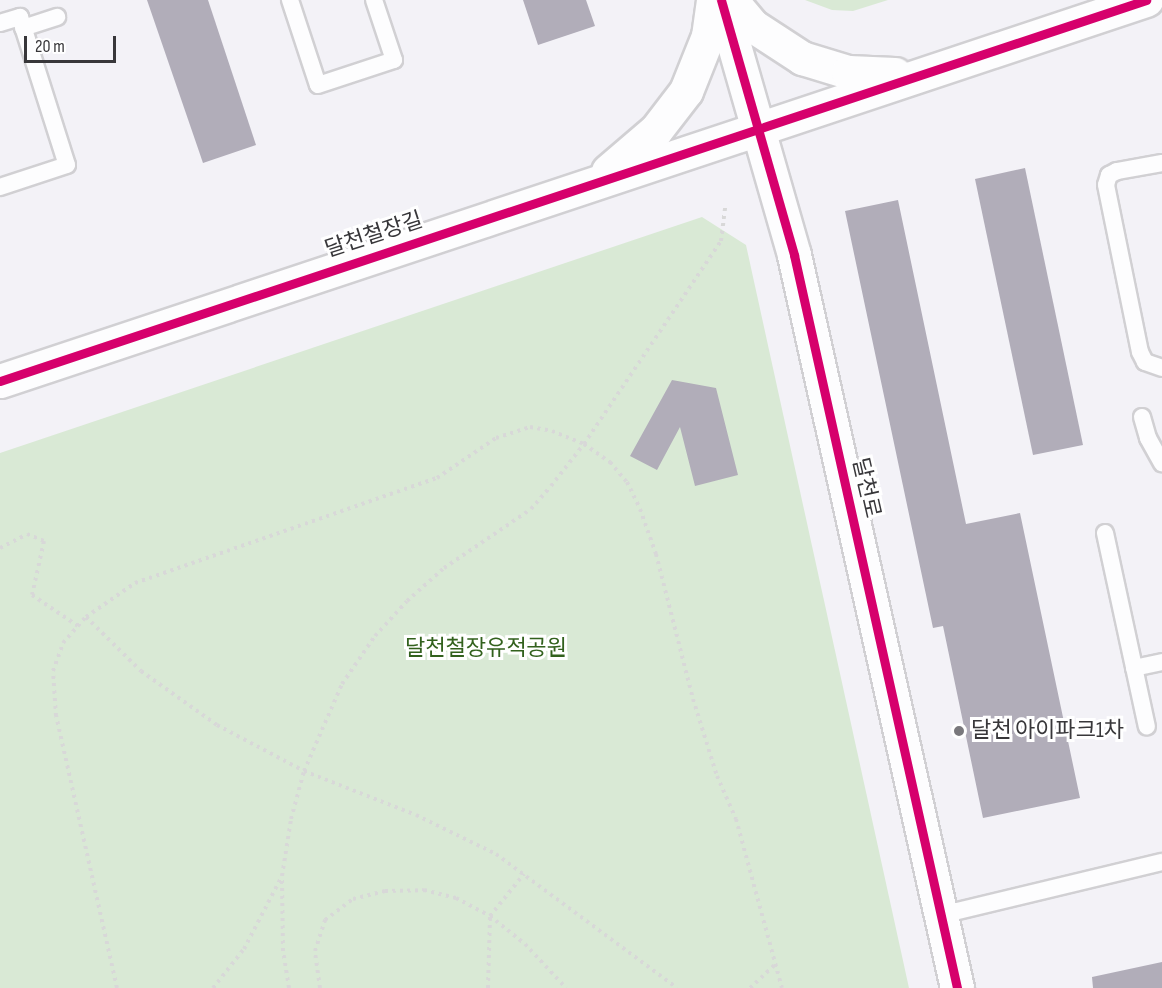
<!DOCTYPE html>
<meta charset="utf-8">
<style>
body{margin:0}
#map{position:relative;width:1162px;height:988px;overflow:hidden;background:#f3f2f7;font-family:"Sofia Sans Condensed","Noto Sans KR",sans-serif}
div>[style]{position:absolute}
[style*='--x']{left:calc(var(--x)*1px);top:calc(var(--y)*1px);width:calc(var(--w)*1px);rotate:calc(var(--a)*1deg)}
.green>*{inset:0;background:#d9e9d5}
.building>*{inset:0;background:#b1adb9}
.path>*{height:4px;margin-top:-2px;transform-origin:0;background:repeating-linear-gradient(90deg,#d8d8d8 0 3px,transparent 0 7.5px)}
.roads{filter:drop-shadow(2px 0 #d1d0d3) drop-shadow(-2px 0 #d1d0d3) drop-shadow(0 2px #d1d0d3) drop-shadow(0 -2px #d1d0d3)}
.service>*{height:16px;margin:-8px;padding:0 8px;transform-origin:8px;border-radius:8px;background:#fdfdfe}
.tertiary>*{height:33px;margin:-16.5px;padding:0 16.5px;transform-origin:16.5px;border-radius:16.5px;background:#fdfdfe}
.cycleway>*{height:9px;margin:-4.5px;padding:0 4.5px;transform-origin:4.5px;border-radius:4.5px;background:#d6006c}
.dots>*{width:16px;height:16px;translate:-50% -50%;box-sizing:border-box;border:3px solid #fff;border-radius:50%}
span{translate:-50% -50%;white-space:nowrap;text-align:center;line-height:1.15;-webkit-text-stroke:6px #fff;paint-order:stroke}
.street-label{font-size:22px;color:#38373a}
.park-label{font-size:22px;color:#32611d}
.poi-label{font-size:22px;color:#38373a}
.left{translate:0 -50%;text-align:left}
.scale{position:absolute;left:24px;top:36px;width:92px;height:27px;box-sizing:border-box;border:3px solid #38373a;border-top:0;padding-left:8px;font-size:18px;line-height:21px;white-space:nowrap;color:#38373a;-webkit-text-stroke:4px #fff;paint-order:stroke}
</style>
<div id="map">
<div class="green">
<i style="clip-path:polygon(805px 0,888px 0,853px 11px,832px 10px)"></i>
<i style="clip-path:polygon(702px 217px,746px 245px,909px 988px,0 988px,0 453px)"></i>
</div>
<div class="building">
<i style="clip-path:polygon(147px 0,208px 0,256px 145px,203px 163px)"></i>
<i style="clip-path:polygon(523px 0,586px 0,595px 26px,538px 45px)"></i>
<i style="clip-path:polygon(1025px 168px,1083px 445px,1033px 455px,975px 179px)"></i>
<i style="clip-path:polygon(898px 200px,966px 524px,1020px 513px,1080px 798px,983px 818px,943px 626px,933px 628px,845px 211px)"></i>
<i style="clip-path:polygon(672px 380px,716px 388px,738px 475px,695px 486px,680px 427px,657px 470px,630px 456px)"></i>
<i style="clip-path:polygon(1162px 962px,1162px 988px,1093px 988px,1092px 977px)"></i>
</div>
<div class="path">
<i style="--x:0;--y:548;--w:30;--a:-27"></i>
<i style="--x:27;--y:534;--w:18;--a:22"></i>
<i style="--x:44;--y:541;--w:55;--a:102.5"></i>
<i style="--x:32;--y:595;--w:55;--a:34"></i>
<i style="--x:86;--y:617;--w:77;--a:44.5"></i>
<i style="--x:141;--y:671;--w:93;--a:35.4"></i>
<i style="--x:217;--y:725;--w:98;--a:27.9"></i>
<i style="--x:304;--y:771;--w:120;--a:21.4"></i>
<i style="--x:416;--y:815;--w:89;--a:26"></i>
<i style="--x:496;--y:854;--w:225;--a:36.5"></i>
<i style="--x:117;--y:988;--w:279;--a:-102.6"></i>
<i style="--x:56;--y:716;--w:45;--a:-93.8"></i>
<i style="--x:53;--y:671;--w:30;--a:-70"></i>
<i style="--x:63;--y:643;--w:35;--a:-49"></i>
<i style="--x:86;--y:617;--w:60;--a:-34.8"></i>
<i style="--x:135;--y:583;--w:320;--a:-19.2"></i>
<i style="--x:437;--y:478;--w:71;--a:-34.1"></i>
<i style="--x:496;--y:438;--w:36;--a:-18"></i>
<i style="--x:530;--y:427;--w:22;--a:10"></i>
<i style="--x:552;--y:431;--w:35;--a:22"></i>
<i style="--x:584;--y:444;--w:32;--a:35"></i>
<i style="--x:610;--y:462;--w:26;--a:50"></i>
<i style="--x:627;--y:482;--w:30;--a:64"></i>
<i style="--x:640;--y:509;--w:48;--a:70.4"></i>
<i style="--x:656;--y:554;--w:150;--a:75.7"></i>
<i style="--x:693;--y:699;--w:81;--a:72.7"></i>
<i style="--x:717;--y:776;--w:47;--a:66.2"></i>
<i style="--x:736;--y:819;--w:175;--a:74.8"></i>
<i style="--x:213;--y:988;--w:50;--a:-51.5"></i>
<i style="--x:244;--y:949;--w:82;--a:-62.5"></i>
<i style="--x:289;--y:988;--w:37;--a:-99"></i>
<i style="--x:283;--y:951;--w:75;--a:-90.8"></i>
<i style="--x:282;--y:876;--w:58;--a:-81"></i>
<i style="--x:291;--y:819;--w:50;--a:-74.8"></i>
<i style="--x:304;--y:771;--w:95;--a:-66.4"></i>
<i style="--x:342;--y:684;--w:58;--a:-55.5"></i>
<i style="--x:375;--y:636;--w:47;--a:-47.6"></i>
<i style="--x:407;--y:601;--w:50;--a:-41.7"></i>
<i style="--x:444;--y:568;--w:105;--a:-34.1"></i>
<i style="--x:531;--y:509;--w:30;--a:-49"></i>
<i style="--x:551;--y:486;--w:53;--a:-51.8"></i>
<i style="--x:584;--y:444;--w:245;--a:-56"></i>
<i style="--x:721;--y:241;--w:34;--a:-83"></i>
<i style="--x:320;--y:988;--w:37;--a:-98"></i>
<i style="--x:315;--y:951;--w:33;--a:-72"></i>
<i style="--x:325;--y:920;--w:35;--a:-37"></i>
<i style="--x:353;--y:899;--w:33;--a:-14"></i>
<i style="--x:385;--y:891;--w:39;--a:-1"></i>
<i style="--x:424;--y:890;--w:33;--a:14"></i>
<i style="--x:456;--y:898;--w:38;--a:28"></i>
<i style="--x:490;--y:916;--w:45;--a:38.7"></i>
<i style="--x:525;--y:944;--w:60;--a:47"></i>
<i style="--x:488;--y:988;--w:72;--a:-88.4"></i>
<i style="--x:490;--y:916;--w:54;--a:-51"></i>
<i style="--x:750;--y:988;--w:34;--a:-43"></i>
</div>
<div class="roads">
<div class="service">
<i style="--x:290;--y:0;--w:89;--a:71.8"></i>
<i style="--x:318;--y:85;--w:80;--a:-18.2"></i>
<i style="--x:394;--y:60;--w:63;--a:-108.4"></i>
<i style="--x:0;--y:23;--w:21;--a:-17"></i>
<i style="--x:20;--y:17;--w:155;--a:72.4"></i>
<i style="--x:67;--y:165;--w:71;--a:161.8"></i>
<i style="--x:23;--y:28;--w:36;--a:-18"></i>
<i style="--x:1162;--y:163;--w:46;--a:169.9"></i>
<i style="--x:1117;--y:171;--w:9;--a:153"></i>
<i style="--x:1109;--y:175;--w:10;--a:107"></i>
<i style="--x:1106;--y:185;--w:170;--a:78.5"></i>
<i style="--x:1140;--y:352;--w:11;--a:63"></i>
<i style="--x:1145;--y:362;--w:18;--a:19"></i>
<i style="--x:1142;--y:417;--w:22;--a:74"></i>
<i style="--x:1148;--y:438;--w:29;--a:61"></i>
<i style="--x:1105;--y:533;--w:198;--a:77.8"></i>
<i style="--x:1134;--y:668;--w:29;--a:-12"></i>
<i style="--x:941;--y:915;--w:227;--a:-13.5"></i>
</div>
<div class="tertiary">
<i style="--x:721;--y:0;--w:265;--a:74"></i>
<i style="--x:794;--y:255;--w:751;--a:77.46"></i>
<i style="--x:731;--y:0;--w:34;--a:50"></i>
<i style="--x:753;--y:26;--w:59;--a:33.1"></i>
<i style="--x:802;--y:58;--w:48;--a:16.9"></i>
<i style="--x:848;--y:72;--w:47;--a:2.4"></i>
<i style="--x:608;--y:171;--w:63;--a:-40.5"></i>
<i style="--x:656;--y:130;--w:49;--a:-52.4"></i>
<i style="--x:686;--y:91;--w:59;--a:-68.2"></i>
<i style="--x:708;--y:36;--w:36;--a:-82"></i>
<i style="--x:0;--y:381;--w:1208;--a:-18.39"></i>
</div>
</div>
<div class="cycleway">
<i style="--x:721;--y:0;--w:265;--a:74"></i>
<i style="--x:794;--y:255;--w:751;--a:77.46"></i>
<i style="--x:0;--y:381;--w:1208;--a:-18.39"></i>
</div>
<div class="dots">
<i style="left:959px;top:731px;background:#79787c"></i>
</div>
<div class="street-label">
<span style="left:374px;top:235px;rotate:-18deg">달천철장길</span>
<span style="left:866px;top:488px;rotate:77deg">달천로</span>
</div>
<div class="park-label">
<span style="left:486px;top:649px">달천철장유적공원</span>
</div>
<div class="poi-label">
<span class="left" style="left:971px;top:731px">달천 아이파크1차</span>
</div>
<div class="scale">20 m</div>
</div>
